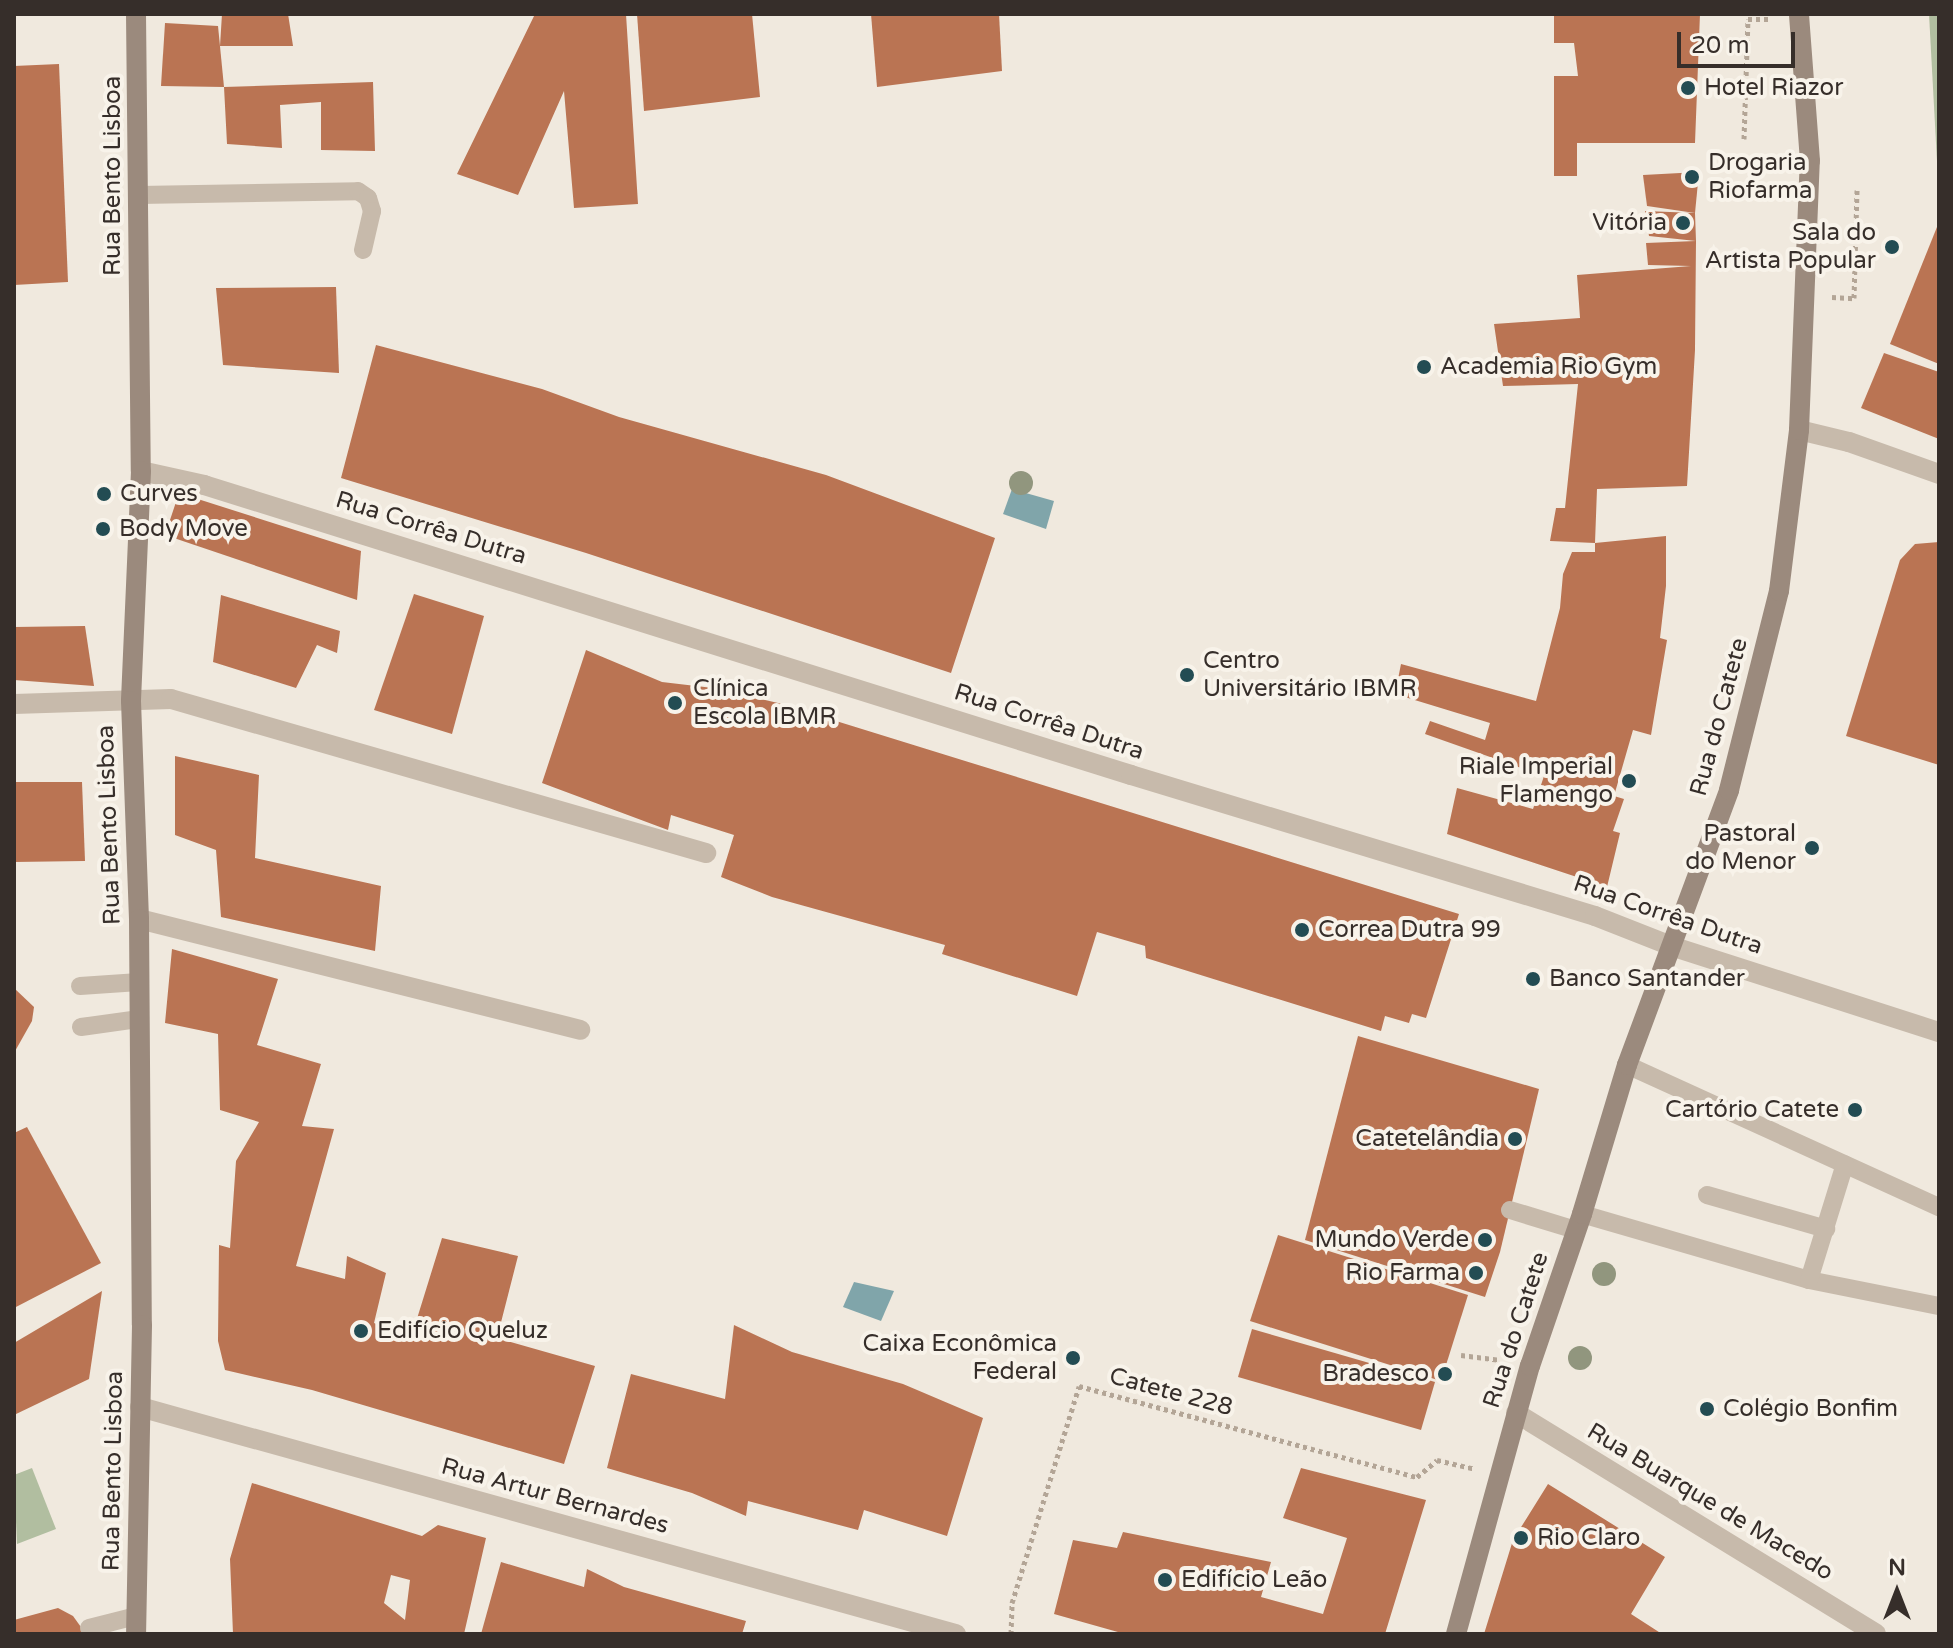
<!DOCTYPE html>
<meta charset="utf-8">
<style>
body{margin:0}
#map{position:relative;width:1953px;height:1648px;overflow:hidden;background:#f0e9de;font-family:"Varela Round",sans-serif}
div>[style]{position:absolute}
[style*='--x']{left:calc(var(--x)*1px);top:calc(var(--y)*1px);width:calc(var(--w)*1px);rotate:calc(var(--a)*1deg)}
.green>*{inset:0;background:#b1bea0}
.water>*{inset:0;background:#80a5aa}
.building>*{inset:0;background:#ba7453}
.path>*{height:5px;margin-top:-2.5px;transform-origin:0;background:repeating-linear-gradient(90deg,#b3a596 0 4px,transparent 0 8px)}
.service>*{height:18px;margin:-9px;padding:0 9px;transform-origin:9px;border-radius:9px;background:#c7baab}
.minor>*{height:20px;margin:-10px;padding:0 10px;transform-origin:10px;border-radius:10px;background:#c7baab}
.secondary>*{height:20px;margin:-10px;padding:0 10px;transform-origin:10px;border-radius:10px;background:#9b8a7d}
.trees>*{width:24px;height:24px;margin:-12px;border-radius:50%;background:#91967e}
.dots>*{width:22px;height:22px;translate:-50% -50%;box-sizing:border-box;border:4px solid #f8f3ea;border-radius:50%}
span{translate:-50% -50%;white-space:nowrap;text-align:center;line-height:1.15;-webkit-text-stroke:8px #f8f3ea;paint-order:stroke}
.poi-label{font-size:24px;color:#362e2a}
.left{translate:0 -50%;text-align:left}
.right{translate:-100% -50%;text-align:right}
.street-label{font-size:24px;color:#362e2a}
.frame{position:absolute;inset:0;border:16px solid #362e2a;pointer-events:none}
.north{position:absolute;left:1857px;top:1552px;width:80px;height:80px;-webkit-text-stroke:6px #f8f3ea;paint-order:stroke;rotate:0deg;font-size:22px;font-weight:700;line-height:32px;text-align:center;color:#362e2a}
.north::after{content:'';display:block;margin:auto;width:28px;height:36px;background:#362e2a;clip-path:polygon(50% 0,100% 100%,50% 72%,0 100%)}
.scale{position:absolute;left:1677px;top:32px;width:118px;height:36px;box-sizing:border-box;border:4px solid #362e2a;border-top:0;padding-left:10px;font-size:24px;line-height:28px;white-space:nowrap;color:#362e2a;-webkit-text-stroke:6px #f8f3ea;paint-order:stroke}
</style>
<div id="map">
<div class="green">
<i style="clip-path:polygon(1929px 14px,1939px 14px,1939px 187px,1938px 180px)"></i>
<i style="clip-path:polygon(32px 1468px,56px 1529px,17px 1544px,14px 1475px)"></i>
</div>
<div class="water">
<i style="clip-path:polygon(1012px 489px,1054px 501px,1046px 529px,1003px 514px)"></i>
<i style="clip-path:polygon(854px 1282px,894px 1291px,881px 1321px,843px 1307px)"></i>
</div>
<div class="building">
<i style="clip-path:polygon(222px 14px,288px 14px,293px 46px,220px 46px)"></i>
<i style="clip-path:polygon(535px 14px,626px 14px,638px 204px,574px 208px,564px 91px,518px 195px,457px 174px)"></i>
<i style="clip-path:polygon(637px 14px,752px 14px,760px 97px,644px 111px)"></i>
<i style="clip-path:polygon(871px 14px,999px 14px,1002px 71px,877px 87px)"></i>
<i style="clip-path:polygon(1554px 14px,1700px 14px,1695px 143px,1577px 143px,1577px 176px,1554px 176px,1554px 76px,1578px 76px,1574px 43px,1554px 43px)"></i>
<i style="clip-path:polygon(165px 23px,218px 26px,224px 87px,161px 86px)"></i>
<i style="clip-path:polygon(59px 64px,68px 282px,14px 285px,14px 66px)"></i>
<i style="clip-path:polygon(373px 82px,375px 151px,321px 150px,321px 102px,280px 105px,282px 148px,227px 144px,224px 87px)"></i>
<i style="clip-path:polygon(1699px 172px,1695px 213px,1647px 206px,1643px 175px)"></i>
<i style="clip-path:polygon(1645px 211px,1695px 213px,1696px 241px,1695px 350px,1687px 486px,1597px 489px,1595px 543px,1550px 541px,1556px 508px,1565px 508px,1578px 384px,1503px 386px,1494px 324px,1580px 318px,1577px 275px,1691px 266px,1648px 265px,1646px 243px,1696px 241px,1649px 236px)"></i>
<i style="clip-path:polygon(1939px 222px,1939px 364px,1890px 344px)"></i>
<i style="clip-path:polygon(336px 287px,339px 373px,223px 365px,216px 288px)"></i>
<i style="clip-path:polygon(376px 345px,542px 389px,619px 417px,826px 475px,995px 538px,951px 673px,586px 553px,341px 478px)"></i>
<i style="clip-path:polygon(1884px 353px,1939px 372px,1939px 439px,1861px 408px)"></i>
<i style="clip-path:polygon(179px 493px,361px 551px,357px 600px,165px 535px)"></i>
<i style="clip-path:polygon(1666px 536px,1666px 586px,1660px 638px,1667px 640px,1651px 735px,1633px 730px,1614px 796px,1624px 799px,1613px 831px,1620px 833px,1607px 887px,1447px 834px,1457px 788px,1533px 809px,1544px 776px,1425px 734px,1430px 721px,1485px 740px,1490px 723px,1395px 694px,1401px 664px,1536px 701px,1560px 608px,1563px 574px,1572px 552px,1595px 552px,1595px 543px)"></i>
<i style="clip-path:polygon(1939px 542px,1939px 765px,1846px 736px,1900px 560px,1915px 544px)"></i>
<i style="clip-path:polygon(414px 594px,484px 616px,452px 734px,374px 710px)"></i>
<i style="clip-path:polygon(221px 595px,340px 631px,337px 653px,317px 645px,296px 688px,213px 662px)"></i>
<i style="clip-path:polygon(85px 626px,94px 686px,14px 680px,14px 627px)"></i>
<i style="clip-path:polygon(586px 650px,662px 682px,713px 688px,778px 703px,1459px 914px,1426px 1018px,1412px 1014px,1409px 1023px,1385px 1016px,1381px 1031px,1146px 958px,1145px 946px,1097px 932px,1077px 996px,942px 954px,945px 945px,772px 897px,721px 877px,734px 835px,671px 815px,668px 830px,542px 783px)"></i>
<i style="clip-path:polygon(175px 756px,259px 775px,255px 858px,381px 886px,375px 951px,221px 917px,216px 850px,175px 835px)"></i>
<i style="clip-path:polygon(14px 782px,82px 782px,85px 861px,14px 862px)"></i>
<i style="clip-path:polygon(172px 949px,278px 979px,257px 1045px,321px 1064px,302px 1126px,334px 1129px,296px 1266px,345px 1279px,347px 1256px,386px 1273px,374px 1323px,411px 1338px,442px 1238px,518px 1256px,497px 1338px,595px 1366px,564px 1464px,312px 1390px,225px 1370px,218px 1341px,219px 1245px,230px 1248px,236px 1161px,259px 1122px,220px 1110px,218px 1034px,165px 1023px)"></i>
<i style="clip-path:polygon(14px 988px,34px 1007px,32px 1021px,14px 1053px)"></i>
<i style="clip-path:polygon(1358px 1036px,1539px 1089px,1500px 1252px,1485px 1297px,1305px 1240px)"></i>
<i style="clip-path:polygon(27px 1127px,101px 1263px,14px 1308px,14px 1133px)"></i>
<i style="clip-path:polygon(1278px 1235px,1468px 1295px,1441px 1381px,1250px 1321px)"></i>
<i style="clip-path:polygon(102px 1291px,89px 1379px,14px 1415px,14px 1343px)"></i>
<i style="clip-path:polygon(734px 1325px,792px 1352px,903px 1384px,983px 1418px,947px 1536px,864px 1510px,858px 1530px,748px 1501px,746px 1516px,692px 1493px,607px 1468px,631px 1374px,725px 1399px)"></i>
<i style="clip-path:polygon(1252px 1329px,1435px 1382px,1421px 1430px,1238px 1377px)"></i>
<i style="clip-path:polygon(1301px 1468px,1426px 1500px,1385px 1634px,1125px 1634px,1054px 1614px,1073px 1540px,1117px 1548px,1123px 1532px,1271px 1562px,1261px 1597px,1323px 1614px,1347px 1538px,1283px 1518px)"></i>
<i style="clip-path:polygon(evenodd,252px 1483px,422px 1536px,438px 1525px,486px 1538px,464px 1634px,233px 1634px,230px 1559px,252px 1483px,391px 1575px,410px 1580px,405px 1620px,384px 1603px,391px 1575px)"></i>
<i style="clip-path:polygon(1548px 1484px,1665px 1557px,1631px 1614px,1662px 1634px,1484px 1634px,1513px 1540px)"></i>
<i style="clip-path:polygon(501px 1562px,584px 1587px,587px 1569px,624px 1587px,746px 1621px,742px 1634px,481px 1634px)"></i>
<i style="clip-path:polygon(58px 1608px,73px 1616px,86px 1634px,14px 1634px,14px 1620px)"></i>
</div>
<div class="path">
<i style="--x:1744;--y:139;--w:120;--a:-88.1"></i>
<i style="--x:1748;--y:19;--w:22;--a:0"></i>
<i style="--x:1832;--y:297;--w:22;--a:3"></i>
<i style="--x:1854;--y:298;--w:108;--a:-88.4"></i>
<i style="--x:1461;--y:1355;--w:40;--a:7.1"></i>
<i style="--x:1011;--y:1634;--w:31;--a:-88"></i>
<i style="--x:1012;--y:1603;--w:227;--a:-72.8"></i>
<i style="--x:1079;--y:1386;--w:350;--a:15.1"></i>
<i style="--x:1417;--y:1477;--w:26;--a:-40"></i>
<i style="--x:1437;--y:1460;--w:37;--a:13"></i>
</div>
<div class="service">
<i style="--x:139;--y:195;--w:219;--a:-1"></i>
<i style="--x:358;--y:191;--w:12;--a:35"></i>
<i style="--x:368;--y:198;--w:14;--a:73"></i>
<i style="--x:372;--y:211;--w:40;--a:103"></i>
<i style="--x:80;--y:986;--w:59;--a:-3.9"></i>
<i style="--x:81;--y:1027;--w:59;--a:-7.9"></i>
<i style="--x:1627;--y:1065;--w:343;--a:24.5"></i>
<i style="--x:1707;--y:1195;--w:124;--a:15.9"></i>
<i style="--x:1510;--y:1210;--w:69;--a:16.9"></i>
<i style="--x:1582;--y:1214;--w:236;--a:16.2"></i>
<i style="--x:1809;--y:1280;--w:133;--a:11.3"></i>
<i style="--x:1809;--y:1280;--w:121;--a:-72.8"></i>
<i style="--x:89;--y:1628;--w:49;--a:-14.3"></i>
</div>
<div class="minor">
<i style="--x:1799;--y:430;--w:51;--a:13.5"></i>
<i style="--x:1849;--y:442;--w:96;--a:19.6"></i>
<i style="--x:141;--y:471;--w:65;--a:12.5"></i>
<i style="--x:204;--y:485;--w:971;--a:17.37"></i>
<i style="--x:1131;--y:775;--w:485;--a:16.9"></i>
<i style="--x:1595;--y:916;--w:82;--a:21.5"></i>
<i style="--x:1671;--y:946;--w:281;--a:17.8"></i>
<i style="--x:14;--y:704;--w:157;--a:-1.8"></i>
<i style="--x:171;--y:699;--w:557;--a:16.06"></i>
<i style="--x:139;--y:919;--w:455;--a:14.1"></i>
<i style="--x:140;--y:1407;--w:847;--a:15.55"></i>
<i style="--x:1516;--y:1413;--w:422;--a:31.5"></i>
</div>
<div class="secondary">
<i style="--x:136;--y:14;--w:457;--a:89.4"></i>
<i style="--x:141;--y:471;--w:230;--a:92.5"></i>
<i style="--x:131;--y:701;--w:218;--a:87.9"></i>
<i style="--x:139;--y:919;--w:406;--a:89.6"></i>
<i style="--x:142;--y:1325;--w:309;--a:91.1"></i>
<i style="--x:1456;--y:1634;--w:278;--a:-74.6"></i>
<i style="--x:1530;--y:1366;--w:161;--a:-71.1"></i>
<i style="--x:1582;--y:1214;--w:156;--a:-73.2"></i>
<i style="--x:1627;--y:1065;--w:293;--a:-69.6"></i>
<i style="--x:1729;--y:790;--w:205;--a:-75.9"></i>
<i style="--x:1779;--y:591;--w:162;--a:-82.9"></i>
<i style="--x:1799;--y:430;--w:269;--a:-87.7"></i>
<i style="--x:1810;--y:161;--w:147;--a:-94.3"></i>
</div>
<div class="trees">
<i style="left:1021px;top:483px"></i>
<i style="left:1604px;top:1274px"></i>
<i style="left:1580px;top:1358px"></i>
</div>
<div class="dots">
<i style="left:1688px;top:88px;background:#234c53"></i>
<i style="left:1692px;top:177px;background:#234c53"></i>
<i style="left:1683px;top:223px;background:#234c53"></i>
<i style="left:1892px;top:247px;background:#234c53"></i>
<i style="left:1424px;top:367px;background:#234c53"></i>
<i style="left:104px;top:494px;background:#234c53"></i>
<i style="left:103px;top:529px;background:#234c53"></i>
<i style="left:1187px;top:675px;background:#234c53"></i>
<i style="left:675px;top:703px;background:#234c53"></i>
<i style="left:1629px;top:781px;background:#234c53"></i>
<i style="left:1812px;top:848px;background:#234c53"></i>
<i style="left:1302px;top:930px;background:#234c53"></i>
<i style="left:1533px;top:979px;background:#234c53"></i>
<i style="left:1855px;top:1110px;background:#234c53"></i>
<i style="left:1515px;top:1139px;background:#234c53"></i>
<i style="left:1485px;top:1240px;background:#234c53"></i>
<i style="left:1476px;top:1273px;background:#234c53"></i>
<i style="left:361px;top:1331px;background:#234c53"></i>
<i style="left:1073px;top:1358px;background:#234c53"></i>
<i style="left:1445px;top:1374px;background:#234c53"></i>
<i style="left:1707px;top:1409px;background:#234c53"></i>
<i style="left:1521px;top:1538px;background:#234c53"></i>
<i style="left:1165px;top:1580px;background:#234c53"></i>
</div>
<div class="poi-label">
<span class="left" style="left:1704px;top:88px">Hotel Riazor</span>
<span class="left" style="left:1708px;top:177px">Drogaria<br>Riofarma</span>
<span class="right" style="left:1667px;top:223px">Vitória</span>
<span class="right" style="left:1876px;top:247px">Sala do<br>Artista Popular</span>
<span class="left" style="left:1440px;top:367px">Academia Rio Gym</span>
<span class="left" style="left:120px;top:494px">Curves</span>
<span class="left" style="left:119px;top:529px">Body Move</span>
<span class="left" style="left:1203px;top:675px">Centro<br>Universitário IBMR</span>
<span class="left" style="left:693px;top:703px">Clínica<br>Escola IBMR</span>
<span class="right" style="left:1613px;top:781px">Riale Imperial<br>Flamengo</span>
<span class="right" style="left:1796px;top:848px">Pastoral<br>do Menor</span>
<span class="left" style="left:1318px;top:930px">Correa Dutra 99</span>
<span class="left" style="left:1549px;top:979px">Banco Santander</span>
<span class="right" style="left:1839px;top:1110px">Cartório Catete</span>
<span class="right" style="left:1499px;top:1139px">Catetelândia</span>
<span class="right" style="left:1469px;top:1240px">Mundo Verde</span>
<span class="right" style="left:1460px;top:1273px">Rio Farma</span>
<span class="left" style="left:377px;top:1331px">Edifício Queluz</span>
<span class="right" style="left:1057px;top:1358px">Caixa Econômica<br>Federal</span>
<span class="right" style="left:1429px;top:1374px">Bradesco</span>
<span class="left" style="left:1723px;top:1409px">Colégio Bonfim</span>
<span class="left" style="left:1537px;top:1538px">Rio Claro</span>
<span class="left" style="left:1181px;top:1580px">Edifício Leão</span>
</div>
<div class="street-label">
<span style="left:113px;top:176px;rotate:-90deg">Rua Bento Lisboa</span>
<span style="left:431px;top:528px;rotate:17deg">Rua Corrêa Dutra</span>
<span style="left:1719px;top:717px;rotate:-75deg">Rua do Catete</span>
<span style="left:1049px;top:722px;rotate:18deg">Rua Corrêa Dutra</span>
<span style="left:109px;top:825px;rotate:-92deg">Rua Bento Lisboa</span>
<span style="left:1668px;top:915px;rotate:19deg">Rua Corrêa Dutra</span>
<span style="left:1516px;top:1330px;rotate:-72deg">Rua do Catete</span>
<span style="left:1171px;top:1392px;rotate:15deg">Catete 228</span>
<span style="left:113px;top:1471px;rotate:-89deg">Rua Bento Lisboa</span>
<span style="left:555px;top:1496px;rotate:15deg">Rua Artur Bernardes</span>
<span style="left:1710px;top:1502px;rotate:31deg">Rua Buarque de Macedo</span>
</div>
<div class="frame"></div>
<div class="north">N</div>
<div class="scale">20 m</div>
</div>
